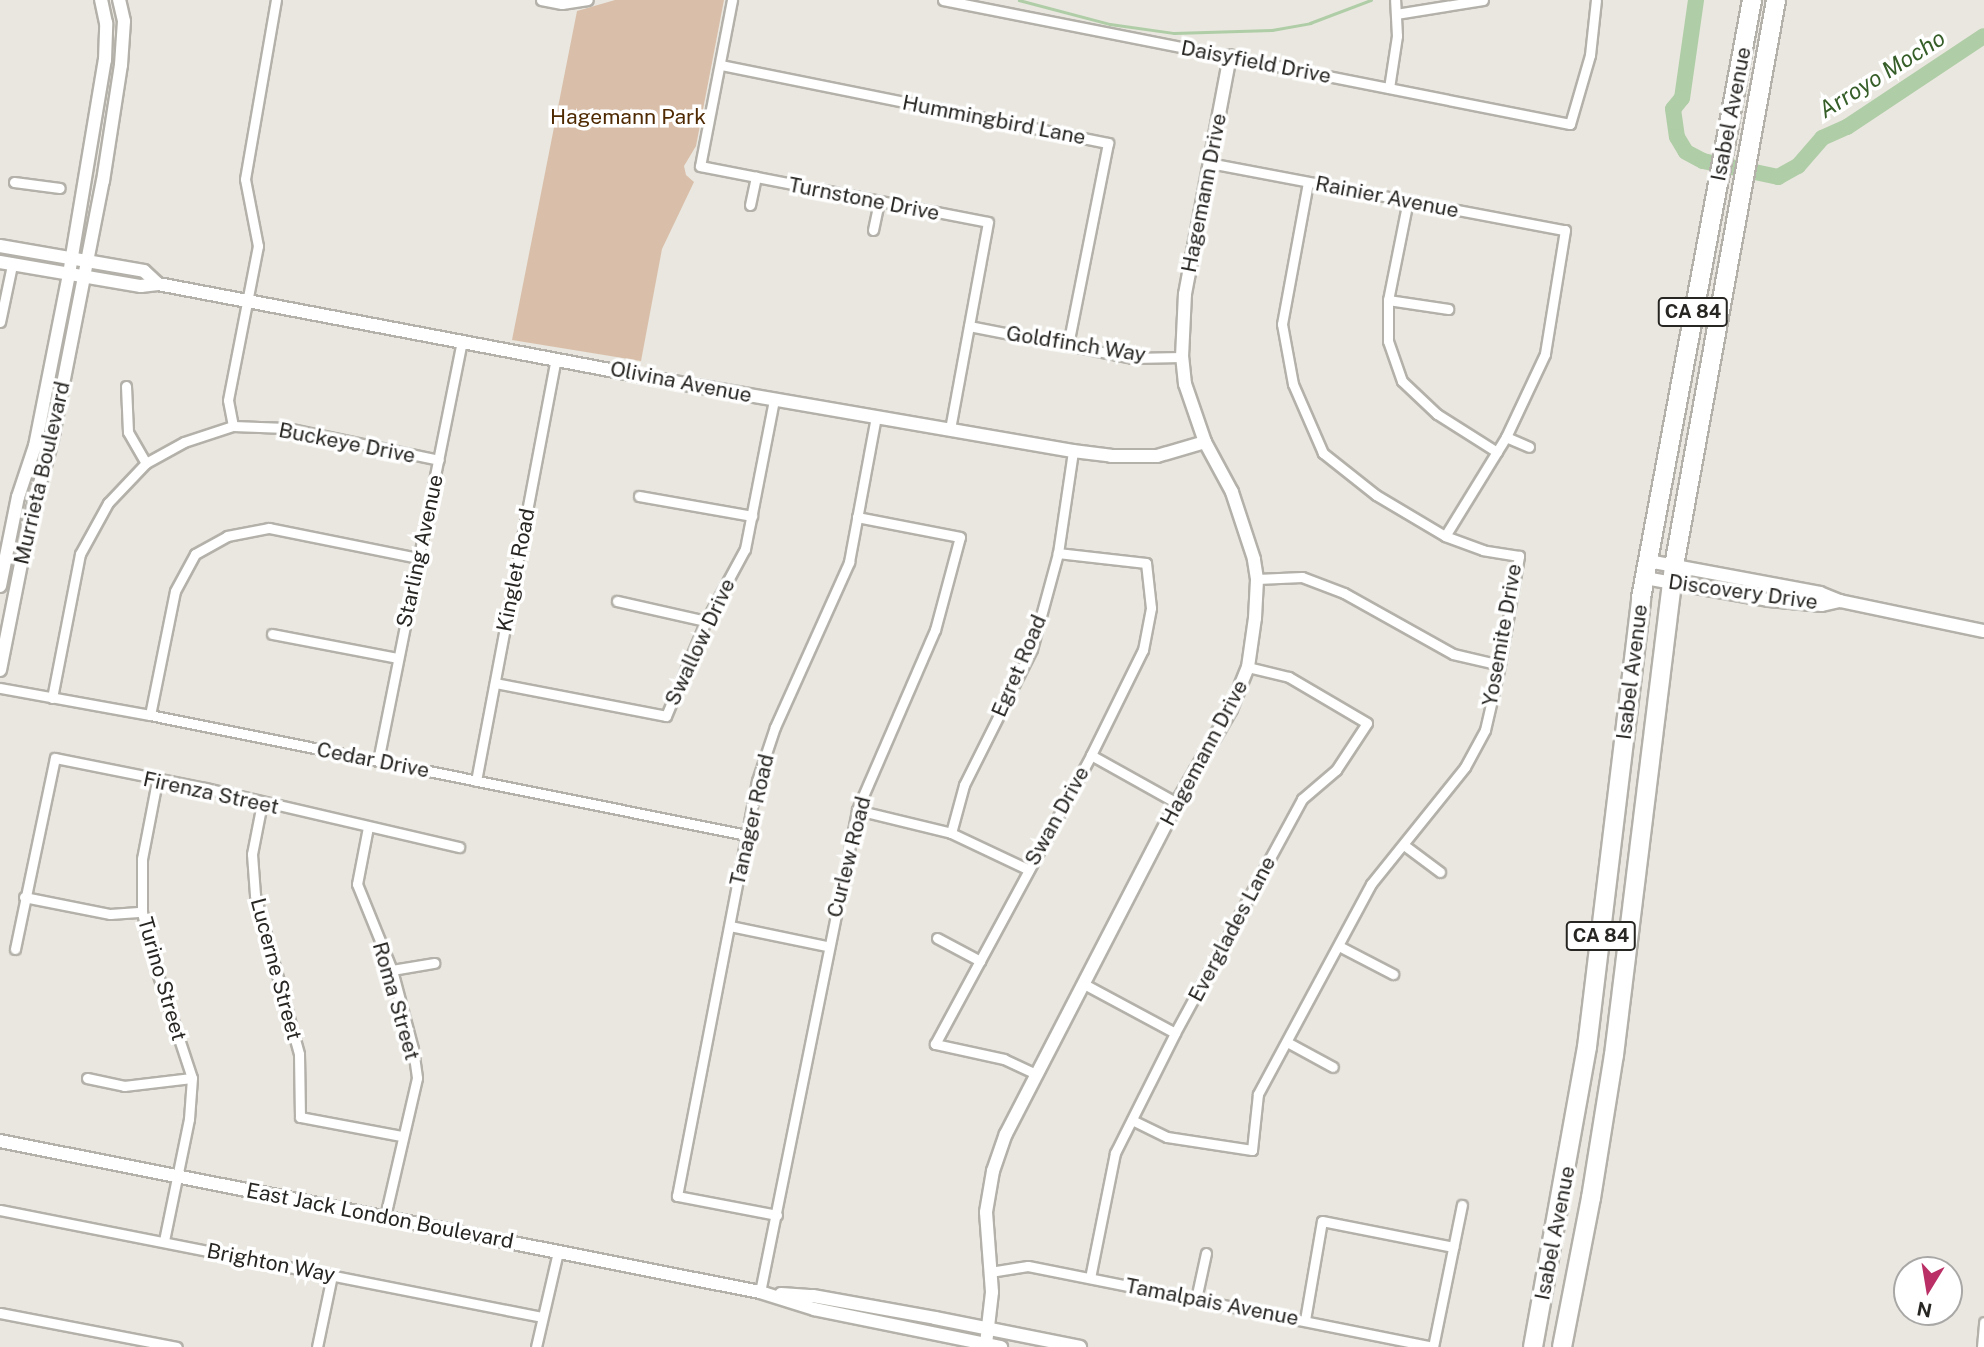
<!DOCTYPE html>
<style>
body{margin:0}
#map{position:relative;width:1984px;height:1347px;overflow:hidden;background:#e9e7df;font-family:"Public Sans",sans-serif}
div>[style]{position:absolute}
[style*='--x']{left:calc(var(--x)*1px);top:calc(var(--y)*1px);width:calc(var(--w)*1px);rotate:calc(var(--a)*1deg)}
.green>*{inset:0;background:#d9bfaa}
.stream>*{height:2.5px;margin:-1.25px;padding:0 1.25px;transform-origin:1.25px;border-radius:1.25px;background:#afcda6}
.river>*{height:16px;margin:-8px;padding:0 8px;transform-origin:8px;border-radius:8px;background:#afcda6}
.roads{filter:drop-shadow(2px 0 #b3b1a9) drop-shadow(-2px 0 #b3b1a9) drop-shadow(0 2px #b3b1a9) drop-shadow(0 -2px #b3b1a9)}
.street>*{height:9px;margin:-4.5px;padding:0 4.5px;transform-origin:4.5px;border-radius:4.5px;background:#fff}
.secondary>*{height:12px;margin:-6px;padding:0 6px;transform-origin:6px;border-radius:6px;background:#fff}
.highway>*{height:18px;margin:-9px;padding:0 9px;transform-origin:9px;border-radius:9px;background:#fff}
span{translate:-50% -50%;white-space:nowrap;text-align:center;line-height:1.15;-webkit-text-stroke:7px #fff;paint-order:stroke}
.shield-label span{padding:2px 5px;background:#fff;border:2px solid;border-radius:5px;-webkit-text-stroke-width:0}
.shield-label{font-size:19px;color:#272623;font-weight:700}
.street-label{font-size:21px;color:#272623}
.park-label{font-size:21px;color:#4f2a02}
.water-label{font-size:23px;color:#365e29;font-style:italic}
.north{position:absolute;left:1893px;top:1256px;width:70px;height:70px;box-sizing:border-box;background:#fff;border:2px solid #a9a8a7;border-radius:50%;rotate:191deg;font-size:19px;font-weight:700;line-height:28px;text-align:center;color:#272623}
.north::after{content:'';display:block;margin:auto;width:24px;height:32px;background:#ba2f66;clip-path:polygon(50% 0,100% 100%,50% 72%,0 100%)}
</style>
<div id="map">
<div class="green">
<i style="clip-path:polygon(615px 0,724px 0,696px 146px,684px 166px,686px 175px,694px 182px,662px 249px,641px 361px,512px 340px,577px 11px)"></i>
</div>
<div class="stream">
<i style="--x:1019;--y:0;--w:94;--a:14.8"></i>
<i style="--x:1110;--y:24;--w:65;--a:8"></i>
<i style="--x:1174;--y:33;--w:98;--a:-1.8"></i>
<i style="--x:1272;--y:30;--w:39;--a:-10"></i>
<i style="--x:1310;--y:23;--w:65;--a:-20.7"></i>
</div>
<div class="river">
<i style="--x:1696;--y:0;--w:99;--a:98.1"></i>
<i style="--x:1682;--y:98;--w:14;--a:129"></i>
<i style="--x:1673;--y:109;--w:28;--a:82"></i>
<i style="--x:1677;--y:137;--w:17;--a:59"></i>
<i style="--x:1686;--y:152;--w:19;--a:28"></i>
<i style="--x:1703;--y:161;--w:77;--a:12"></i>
<i style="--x:1778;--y:177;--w:23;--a:-29"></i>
<i style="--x:1798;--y:166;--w:37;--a:-49"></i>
<i style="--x:1822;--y:138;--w:27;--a:-24"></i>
<i style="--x:1847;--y:127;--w:164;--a:-33.6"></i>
</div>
<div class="roads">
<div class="street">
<i style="--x:541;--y:0;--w:21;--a:11"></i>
<i style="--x:562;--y:4;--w:26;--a:-9"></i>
<i style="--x:732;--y:0;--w:169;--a:100.9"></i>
<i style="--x:700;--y:166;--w:293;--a:11"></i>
<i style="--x:988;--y:222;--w:210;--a:100.4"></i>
<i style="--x:943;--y:0;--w:639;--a:11.19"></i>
<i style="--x:1570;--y:124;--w:72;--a:-73.8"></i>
<i style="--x:1590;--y:55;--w:55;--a:-83.8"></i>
<i style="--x:1396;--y:14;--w:88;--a:-9.1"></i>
<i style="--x:721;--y:65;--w:395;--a:11.4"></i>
<i style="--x:1108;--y:143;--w:206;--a:101.2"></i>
<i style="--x:1389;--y:88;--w:53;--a:-81.3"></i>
<i style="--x:1397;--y:36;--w:36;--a:-93"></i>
<i style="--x:1209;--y:163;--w:362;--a:10.7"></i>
<i style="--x:1565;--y:230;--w:126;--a:99.2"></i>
<i style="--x:1545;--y:354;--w:92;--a:115.2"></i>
<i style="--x:1506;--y:437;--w:116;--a:121.6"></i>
<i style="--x:14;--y:182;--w:46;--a:7.4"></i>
<i style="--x:1408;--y:200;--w:102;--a:101.3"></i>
<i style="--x:1388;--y:300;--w:41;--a:90"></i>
<i style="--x:1388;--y:341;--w:42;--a:70.7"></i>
<i style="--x:1402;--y:381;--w:48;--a:43.3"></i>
<i style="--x:1437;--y:414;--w:71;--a:32.3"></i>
<i style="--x:750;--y:205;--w:29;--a:-78"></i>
<i style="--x:873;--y:230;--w:29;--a:-78"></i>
<i style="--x:1388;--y:300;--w:61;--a:8.5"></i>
<i style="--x:0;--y:322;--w:58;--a:-78.1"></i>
<i style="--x:969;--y:326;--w:166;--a:11.1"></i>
<i style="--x:1132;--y:358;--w:50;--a:-1.1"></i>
<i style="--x:126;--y:386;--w:46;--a:87.5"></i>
<i style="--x:128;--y:432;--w:36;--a:60"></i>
<i style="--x:233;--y:426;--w:26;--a:-101"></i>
<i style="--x:228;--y:400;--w:157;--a:-79"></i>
<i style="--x:258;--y:246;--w:68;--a:-101"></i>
<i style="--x:245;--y:179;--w:182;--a:-80.2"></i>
<i style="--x:1506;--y:437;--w:25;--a:23"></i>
<i style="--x:639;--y:496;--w:115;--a:10"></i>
<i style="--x:1257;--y:579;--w:45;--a:-2.5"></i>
<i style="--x:1302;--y:577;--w:45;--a:20.9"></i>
<i style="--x:1344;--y:593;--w:125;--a:29.2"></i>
<i style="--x:1453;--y:654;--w:48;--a:13.2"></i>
<i style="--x:617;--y:601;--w:91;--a:12.7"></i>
<i style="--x:272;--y:634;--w:128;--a:10.8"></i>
<i style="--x:495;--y:683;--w:174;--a:10.9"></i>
<i style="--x:666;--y:716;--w:103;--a:-67.2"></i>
<i style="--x:706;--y:621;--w:82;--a:-61.6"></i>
<i style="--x:745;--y:549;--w:152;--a:-79"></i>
<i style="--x:0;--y:688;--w:152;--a:10.2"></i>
<i style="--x:150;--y:715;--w:608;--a:11.38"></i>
<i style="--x:52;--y:698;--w:147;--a:-79"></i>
<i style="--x:80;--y:554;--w:58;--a:-61.2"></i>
<i style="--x:108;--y:503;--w:55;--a:-46.5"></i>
<i style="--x:146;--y:463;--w:43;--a:-28.9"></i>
<i style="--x:184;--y:442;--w:52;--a:-18.1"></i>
<i style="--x:233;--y:426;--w:53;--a:2.2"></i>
<i style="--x:286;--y:428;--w:156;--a:11.8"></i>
<i style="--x:150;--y:715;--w:126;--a:-78.6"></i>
<i style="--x:175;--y:591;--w:42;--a:-61.6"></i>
<i style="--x:195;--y:554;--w:37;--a:-29"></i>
<i style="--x:227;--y:536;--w:43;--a:-10.8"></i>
<i style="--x:269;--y:528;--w:152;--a:11.4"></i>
<i style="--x:1091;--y:755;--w:98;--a:29.2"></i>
<i style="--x:378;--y:761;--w:428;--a:-78.7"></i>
<i style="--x:157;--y:781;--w:79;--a:100.9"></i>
<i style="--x:142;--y:859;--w:53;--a:90"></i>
<i style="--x:142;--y:912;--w:46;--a:77.5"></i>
<i style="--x:152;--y:957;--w:127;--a:71.7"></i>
<i style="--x:192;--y:1078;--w:41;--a:94.2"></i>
<i style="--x:189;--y:1119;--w:125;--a:101.6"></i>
<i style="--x:476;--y:781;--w:430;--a:-79.3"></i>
<i style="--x:262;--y:803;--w:52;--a:101.1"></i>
<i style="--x:252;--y:854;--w:41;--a:85.8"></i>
<i style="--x:255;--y:895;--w:165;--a:74.5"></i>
<i style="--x:299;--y:1054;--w:63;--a:89.1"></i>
<i style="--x:300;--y:1117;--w:104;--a:10.6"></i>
<i style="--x:857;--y:810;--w:97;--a:13.7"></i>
<i style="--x:951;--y:833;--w:84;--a:25.3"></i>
<i style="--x:368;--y:827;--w:58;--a:100.9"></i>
<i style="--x:357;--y:884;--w:93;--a:67.9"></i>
<i style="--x:392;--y:970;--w:82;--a:75.1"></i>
<i style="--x:413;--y:1049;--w:29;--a:82"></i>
<i style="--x:417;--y:1078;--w:143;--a:103"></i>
<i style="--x:951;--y:833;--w:50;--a:-74.8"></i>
<i style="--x:964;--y:785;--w:152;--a:-63.4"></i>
<i style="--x:1032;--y:649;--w:99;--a:-74.8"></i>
<i style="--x:1058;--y:553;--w:103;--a:-81.6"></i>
<i style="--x:1404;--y:845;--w:45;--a:36.9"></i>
<i style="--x:24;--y:897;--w:88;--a:11.2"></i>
<i style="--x:110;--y:914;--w:32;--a:-4"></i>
<i style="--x:730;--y:926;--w:99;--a:11.7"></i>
<i style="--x:937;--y:938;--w:49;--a:28.1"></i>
<i style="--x:1339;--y:946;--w:61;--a:27.4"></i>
<i style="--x:15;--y:949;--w:195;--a:-78.2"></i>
<i style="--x:55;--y:758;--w:153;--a:11.3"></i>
<i style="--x:205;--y:788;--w:261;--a:13.1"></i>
<i style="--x:392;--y:970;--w:43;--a:-9.5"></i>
<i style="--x:1084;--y:984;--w:103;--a:28.3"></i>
<i style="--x:1287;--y:1042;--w:52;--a:28.5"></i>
<i style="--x:1036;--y:1074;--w:35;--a:-155"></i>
<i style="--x:1004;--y:1059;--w:71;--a:-167.7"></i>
<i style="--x:935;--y:1044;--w:328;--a:-61.6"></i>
<i style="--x:1091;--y:755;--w:117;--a:-63.7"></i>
<i style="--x:1143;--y:650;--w:43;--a:-79.2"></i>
<i style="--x:1151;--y:608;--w:45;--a:-96.3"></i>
<i style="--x:1146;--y:563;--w:89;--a:-173.5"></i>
<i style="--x:87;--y:1078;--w:38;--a:12"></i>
<i style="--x:124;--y:1086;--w:68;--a:-6.7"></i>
<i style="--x:1132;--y:1120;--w:39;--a:26"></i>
<i style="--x:1167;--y:1137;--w:86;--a:8.7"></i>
<i style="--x:1252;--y:1150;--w:56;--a:-83.9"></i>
<i style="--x:1258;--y:1094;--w:238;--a:-61.7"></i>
<i style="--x:1371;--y:884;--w:150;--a:-51.2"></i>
<i style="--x:1465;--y:767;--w:42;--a:-61.6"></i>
<i style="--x:1485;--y:730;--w:67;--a:-77"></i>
<i style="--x:1500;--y:665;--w:111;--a:-80.1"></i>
<i style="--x:1519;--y:556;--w:36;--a:-171"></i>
<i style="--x:1483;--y:550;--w:40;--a:-159.8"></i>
<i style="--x:1445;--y:536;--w:80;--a:-149.3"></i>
<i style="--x:1376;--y:495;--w:68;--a:-141.6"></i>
<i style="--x:1323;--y:453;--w:75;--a:-113.5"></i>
<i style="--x:1293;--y:384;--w:61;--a:-100.4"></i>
<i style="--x:1282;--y:324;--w:144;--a:-79.6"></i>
<i style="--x:0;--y:1210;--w:552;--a:11.17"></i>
<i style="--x:777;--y:1215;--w:102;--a:-169.2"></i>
<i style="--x:677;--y:1196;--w:423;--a:-79.1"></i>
<i style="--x:757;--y:781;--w:57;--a:-71.6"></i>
<i style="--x:775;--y:727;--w:181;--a:-65.8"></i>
<i style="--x:849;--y:562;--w:147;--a:-79.5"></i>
<i style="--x:990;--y:1272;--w:38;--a:-9"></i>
<i style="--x:1028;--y:1266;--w:413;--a:11.3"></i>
<i style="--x:1433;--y:1347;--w:145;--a:-78.5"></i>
<i style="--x:1090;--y:1278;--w:127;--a:-78.7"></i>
<i style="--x:1115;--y:1153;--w:134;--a:-63.4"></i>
<i style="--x:1175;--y:1033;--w:266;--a:-61.5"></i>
<i style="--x:1302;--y:799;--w:45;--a:-40.5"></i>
<i style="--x:1336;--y:770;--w:56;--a:-56.6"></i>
<i style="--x:1367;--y:723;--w:91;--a:-149.5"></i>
<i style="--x:1289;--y:677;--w:42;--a:-166.3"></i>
<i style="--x:760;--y:1292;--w:492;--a:-78.6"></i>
<i style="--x:857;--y:810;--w:196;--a:-66.6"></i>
<i style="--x:935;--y:630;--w:96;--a:-75"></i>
<i style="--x:960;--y:537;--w:105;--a:-169"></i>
<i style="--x:1196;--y:1299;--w:47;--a:-77.7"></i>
<i style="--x:0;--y:1313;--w:180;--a:10.9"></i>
<i style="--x:1305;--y:1320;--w:100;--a:-80.3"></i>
<i style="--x:1322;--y:1221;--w:134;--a:11.2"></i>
<i style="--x:317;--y:1347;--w:74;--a:-78.2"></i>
<i style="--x:536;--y:1347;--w:98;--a:-77"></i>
<i style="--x:1982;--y:1347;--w:25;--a:-85"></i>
</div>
<div class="secondary">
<i style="--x:0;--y:246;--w:146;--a:9.8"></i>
<i style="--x:144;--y:271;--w:19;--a:43"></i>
<i style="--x:0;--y:262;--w:143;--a:9.7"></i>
<i style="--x:141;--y:286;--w:17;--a:-7"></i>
<i style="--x:158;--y:284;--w:513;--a:10.78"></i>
<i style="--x:662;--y:380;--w:417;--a:9.8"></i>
<i style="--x:1073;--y:451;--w:38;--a:7"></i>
<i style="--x:1111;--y:456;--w:46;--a:0"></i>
<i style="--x:1157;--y:456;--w:50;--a:-16.3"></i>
<i style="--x:1648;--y:561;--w:175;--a:10.5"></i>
<i style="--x:1820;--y:593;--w:22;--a:22"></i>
<i style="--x:1840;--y:601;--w:147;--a:11.8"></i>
<i style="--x:1645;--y:578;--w:126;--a:10.1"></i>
<i style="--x:1769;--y:600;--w:53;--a:5.4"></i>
<i style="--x:1822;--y:605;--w:18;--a:-13"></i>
<i style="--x:0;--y:586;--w:91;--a:-78.6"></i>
<i style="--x:18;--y:497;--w:54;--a:-71.6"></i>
<i style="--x:35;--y:446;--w:175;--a:-78.8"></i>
<i style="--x:69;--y:274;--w:217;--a:-80.5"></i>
<i style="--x:105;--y:60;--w:37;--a:-88"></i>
<i style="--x:106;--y:23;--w:24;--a:-102"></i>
<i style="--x:0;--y:670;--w:154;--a:-78.8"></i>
<i style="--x:30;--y:519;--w:82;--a:-74.4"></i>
<i style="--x:52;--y:440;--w:264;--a:-78.9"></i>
<i style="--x:103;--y:181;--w:117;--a:-81.2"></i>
<i style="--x:121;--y:65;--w:44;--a:-86.1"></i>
<i style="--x:124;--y:21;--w:22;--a:-103"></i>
<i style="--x:0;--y:1141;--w:775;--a:11.24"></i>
<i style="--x:760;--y:1292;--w:57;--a:17.5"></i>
<i style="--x:814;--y:1309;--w:191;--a:11.5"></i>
<i style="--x:781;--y:1294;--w:32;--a:4"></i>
<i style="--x:813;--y:1296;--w:124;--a:10.2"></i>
<i style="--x:935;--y:1318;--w:148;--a:11.3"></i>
<i style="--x:986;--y:1344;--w:52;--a:-83.4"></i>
<i style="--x:992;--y:1292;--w:80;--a:-94.3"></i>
<i style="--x:986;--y:1212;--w:42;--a:-80.3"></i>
<i style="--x:993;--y:1171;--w:39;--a:-71"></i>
<i style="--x:1006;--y:1134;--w:373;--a:-62.7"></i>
<i style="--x:1177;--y:803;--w:108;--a:-60.1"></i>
<i style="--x:1231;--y:709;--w:45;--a:-68"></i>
<i style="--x:1248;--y:667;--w:49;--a:-81.9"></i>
<i style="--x:1255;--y:618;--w:39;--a:-87"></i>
<i style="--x:1257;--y:579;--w:20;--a:-99"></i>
<i style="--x:1254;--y:559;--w:71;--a:-108.2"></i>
<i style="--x:1232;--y:492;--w:57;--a:-118.4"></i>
<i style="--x:1205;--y:442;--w:61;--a:-109"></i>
<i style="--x:1185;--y:384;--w:27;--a:-96"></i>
<i style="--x:1182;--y:357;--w:63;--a:-87.3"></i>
<i style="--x:1185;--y:294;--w:242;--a:-79.3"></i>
</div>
<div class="highway">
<i style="--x:1533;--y:1347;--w:305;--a:-79.8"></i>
<i style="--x:1587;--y:1047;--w:452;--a:-83.1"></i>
<i style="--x:1641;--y:598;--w:608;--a:-79.48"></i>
<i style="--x:1562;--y:1347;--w:152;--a:-79"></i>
<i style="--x:1591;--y:1198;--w:145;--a:-80.9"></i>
<i style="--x:1614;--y:1055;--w:493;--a:-83"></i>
<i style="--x:1674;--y:566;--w:575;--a:-79.78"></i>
</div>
</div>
<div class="shield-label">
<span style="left:1693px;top:312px">CA 84</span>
<span style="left:1601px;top:936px">CA 84</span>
</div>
<div class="street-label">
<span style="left:1256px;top:62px;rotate:11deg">Daisyfield Drive</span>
<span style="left:1731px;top:114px;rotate:-79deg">Isabel Avenue</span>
<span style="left:994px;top:120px;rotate:11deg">Hummingbird Lane</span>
<span style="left:1204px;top:193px;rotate:-79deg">Hagemann Drive</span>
<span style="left:1387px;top:197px;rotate:11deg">Rainier Avenue</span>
<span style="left:864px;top:199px;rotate:11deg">Turnstone Drive</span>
<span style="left:1076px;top:344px;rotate:9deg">Goldfinch Way</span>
<span style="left:681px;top:382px;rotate:11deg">Olivina Avenue</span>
<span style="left:347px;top:443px;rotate:11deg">Buckeye Drive</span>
<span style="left:42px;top:473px;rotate:-77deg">Murrieta Boulevard</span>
<span style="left:420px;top:551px;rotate:-78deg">Starling Avenue</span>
<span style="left:516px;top:570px;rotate:-79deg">Kinglet Road</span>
<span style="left:1743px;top:592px;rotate:8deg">Discovery Drive</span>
<span style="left:1502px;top:635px;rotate:-80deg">Yosemite Drive</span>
<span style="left:700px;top:642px;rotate:-65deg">Swallow Drive</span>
<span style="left:1019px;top:666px;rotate:-67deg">Egret Road</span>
<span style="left:1632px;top:672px;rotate:-83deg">Isabel Avenue</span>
<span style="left:1204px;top:753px;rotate:-62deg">Hagemann Drive</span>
<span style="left:373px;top:760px;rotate:11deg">Cedar Drive</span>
<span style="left:211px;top:793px;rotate:12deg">Firenza Street</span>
<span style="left:1057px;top:816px;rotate:-61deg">Swan Drive</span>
<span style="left:752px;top:820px;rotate:-77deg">Tanager Road</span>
<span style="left:849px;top:857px;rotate:-76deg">Curlew Road</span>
<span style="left:1232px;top:929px;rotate:-62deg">Everglades Lane</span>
<span style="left:276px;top:969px;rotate:75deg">Lucerne Street</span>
<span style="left:162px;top:979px;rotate:74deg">Turino Street</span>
<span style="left:396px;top:1001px;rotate:74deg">Roma Street</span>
<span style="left:380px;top:1216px;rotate:11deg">East Jack London Boulevard</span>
<span style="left:1555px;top:1233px;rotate:-79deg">Isabel Avenue</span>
<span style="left:271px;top:1263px;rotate:11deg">Brighton Way</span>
<span style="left:1212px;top:1302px;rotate:11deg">Tamalpais Avenue</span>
</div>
<div class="park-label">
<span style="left:628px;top:117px">Hagemann Park</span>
</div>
<div class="water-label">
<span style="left:1882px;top:74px;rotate:-32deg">Arroyo Mocho</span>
</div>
<div class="north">N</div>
</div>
